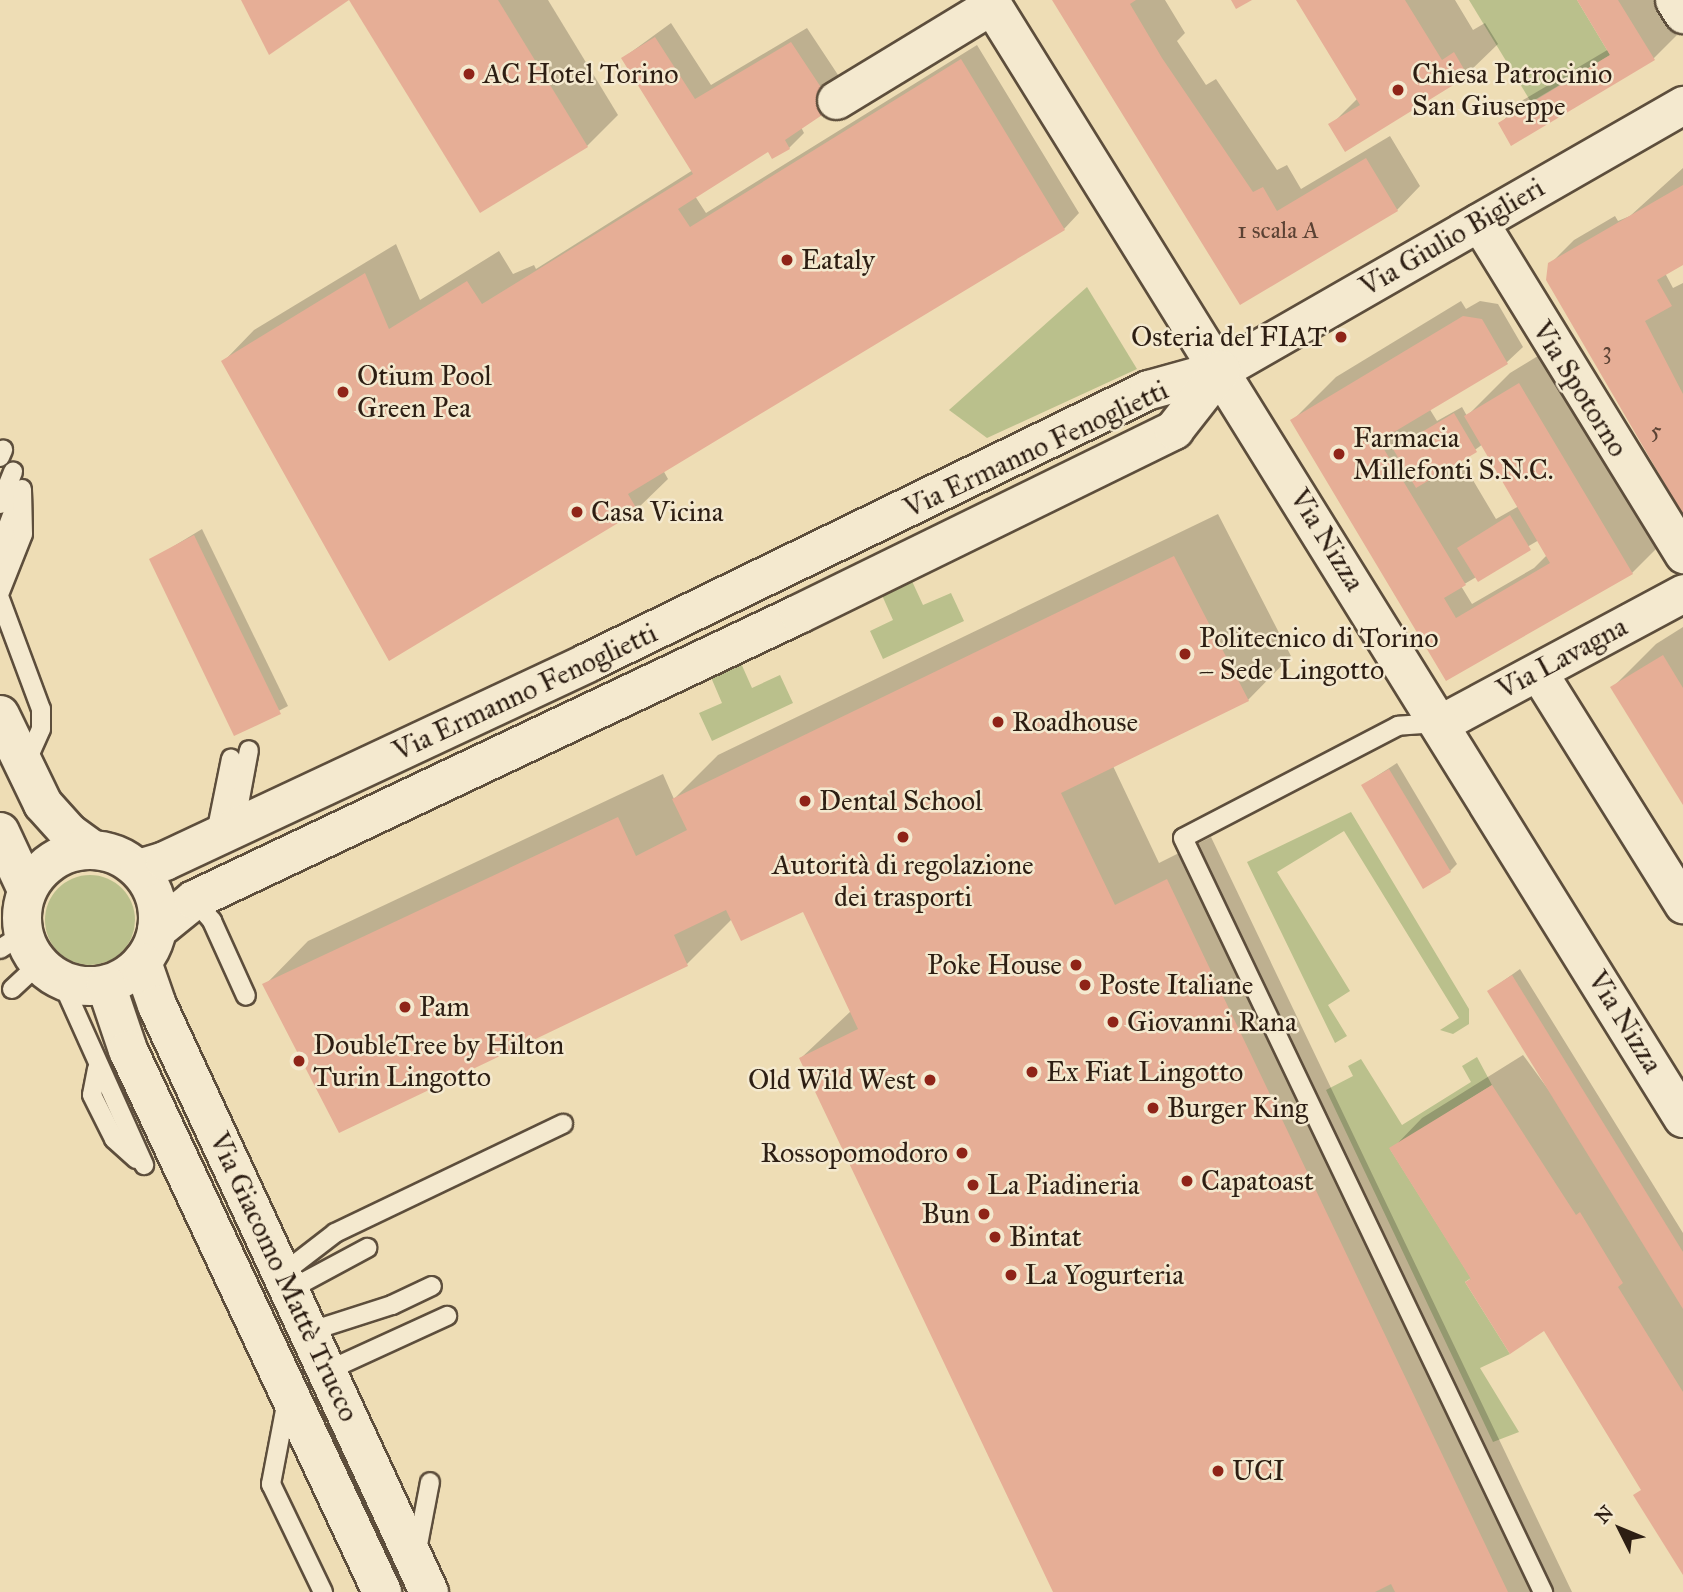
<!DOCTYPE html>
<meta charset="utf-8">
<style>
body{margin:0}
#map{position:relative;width:1683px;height:1592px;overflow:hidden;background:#eeddb5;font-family:"IM FELL Great Primer",serif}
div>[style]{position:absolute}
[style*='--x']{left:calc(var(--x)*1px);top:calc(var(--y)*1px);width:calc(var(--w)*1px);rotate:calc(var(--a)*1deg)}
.green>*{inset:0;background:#bac08c}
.round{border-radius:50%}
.shadow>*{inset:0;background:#0003}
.building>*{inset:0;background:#e6ae96}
.roads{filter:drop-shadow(2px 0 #5d4e3c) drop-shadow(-2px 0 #5d4e3c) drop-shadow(0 2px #5d4e3c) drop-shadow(0 -2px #5d4e3c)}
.service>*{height:18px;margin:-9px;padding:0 9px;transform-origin:9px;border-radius:9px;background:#f4e9cf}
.minor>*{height:37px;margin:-18.5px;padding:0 18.5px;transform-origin:18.5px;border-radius:18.5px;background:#f4e9cf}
.tertiary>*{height:38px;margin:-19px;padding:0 19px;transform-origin:19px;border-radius:19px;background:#f4e9cf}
.tertiary>.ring{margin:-19px;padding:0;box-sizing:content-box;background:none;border:38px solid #f4e9cf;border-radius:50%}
.dots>*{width:19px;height:19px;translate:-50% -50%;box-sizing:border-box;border:4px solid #f4e9cf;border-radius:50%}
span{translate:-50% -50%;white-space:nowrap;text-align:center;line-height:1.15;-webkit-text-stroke:5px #f4e9cf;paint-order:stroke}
.number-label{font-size:24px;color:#5b4234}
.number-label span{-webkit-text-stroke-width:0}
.poi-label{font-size:28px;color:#2d1e13}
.left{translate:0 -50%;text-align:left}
.right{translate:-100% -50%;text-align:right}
.street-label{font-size:28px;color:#2d1e13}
.north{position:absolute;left:1585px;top:1494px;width:70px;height:70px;-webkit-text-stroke:5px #f4e9cf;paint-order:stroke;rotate:313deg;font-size:19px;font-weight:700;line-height:28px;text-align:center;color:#2d1e13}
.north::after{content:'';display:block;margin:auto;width:24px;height:32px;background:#2d1e13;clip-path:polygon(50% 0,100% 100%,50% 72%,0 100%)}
</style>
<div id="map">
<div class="green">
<i style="clip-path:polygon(1469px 0,1577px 0,1610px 55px,1531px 102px)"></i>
<i style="clip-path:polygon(1087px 287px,1137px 369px,987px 438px,949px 410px)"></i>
<i style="clip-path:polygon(911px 579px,923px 605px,951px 593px,964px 621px,883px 659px,870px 631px,893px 620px,881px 593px)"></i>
<i style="clip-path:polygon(740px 661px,752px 688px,780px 675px,793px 703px,712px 741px,699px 713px,722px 703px,710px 675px)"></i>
<i style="clip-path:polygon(1351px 812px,1469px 1009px,1469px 1024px,1453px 1034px,1440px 1030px,1459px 1018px,1344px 831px,1277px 872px,1350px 991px,1328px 1005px,1347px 1036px,1335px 1043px,1247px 862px)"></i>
<i class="round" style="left:45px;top:875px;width:90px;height:90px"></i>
<i style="clip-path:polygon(1477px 1057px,1492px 1085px,1390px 1149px,1471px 1278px,1465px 1282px,1510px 1354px,1480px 1368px,1519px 1432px,1493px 1442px,1326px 1090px,1353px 1076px,1348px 1066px,1361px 1059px,1402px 1125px,1471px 1082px,1462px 1066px)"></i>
</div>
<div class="shadow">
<i style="clip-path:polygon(352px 0,548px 0,618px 115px,587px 146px,481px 211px)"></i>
<i style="clip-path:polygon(1054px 0,1165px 0,1185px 33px,1177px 41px,1206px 85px,1216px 79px,1277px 170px,1287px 165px,1301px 189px,1390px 136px,1420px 186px,1397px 210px,1241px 303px)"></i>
<i style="clip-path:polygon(1298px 0,1455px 0,1473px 30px,1485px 23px,1498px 44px,1467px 74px,1345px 149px,1331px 125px,1358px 98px)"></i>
<i style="clip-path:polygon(1579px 0,1656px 0,1677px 35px,1654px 58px,1511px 143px,1500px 124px,1523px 100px,1609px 49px)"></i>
<i style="clip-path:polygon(671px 23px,711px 85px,807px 28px,848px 90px,801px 127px,804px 133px,789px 148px,768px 150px,695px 196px,706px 213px,977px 45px,1079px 213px,1064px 229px,663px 470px,668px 479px,637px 509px,389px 658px,224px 361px,254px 330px,396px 244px,420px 300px,499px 251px,513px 274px,534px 265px,536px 269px,693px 170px,623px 58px)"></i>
<i style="clip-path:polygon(1683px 168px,1683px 263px,1665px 273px,1673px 288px,1683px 283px,1683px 511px,1550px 264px,1574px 240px,1615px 216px,1618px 221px,1630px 216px)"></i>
<i style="clip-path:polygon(evenodd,1461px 301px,1466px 309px,1480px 301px,1498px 304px,1523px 347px,1507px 362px,1429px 408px,1437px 421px,1462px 407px,1467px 416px,1510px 373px,1564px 340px,1676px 529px,1632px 573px,1446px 679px,1292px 421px,1336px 377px,1461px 301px,1483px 444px,1519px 506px,1496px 519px,1461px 460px,1483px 444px,1461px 301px,1539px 540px,1547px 555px,1534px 568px,1472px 604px,1461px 586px,1539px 540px)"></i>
<i style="clip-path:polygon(1218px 514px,1291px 656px,1248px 700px,1113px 766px,1159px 863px,1211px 837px,1572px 1592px,1056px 1592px,801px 1058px,851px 1011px,803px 909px,732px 919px,686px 965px,265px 985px,308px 941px,663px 774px,674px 799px,718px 755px)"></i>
<i style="clip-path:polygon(202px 529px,288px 706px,235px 734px,151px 560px)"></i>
<i style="clip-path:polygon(1683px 627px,1683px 802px,1612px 688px,1656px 644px)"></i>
<i style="clip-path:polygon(1397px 763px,1457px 864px,1450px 871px,1363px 785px)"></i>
<i style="clip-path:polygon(1520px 969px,1683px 1233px,1683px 1572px,1643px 1489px,1544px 1329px,1467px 1282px,1472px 1277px,1392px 1149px,1422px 1118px,1523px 1055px,1556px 1100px,1489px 991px)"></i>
</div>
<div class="building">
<i style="clip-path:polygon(241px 0,349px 0,269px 55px)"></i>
<i style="clip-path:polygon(349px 0,498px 0,588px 147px,480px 213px)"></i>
<i style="clip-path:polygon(1052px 0,1136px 0,1130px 4px,1162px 58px,1253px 192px,1263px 187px,1277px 211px,1366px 158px,1398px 211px,1240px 305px)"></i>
<i style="clip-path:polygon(1231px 0,1252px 0,1236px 9px)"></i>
<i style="clip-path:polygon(1296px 0,1405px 0,1442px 60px,1454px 52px,1468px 76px,1345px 152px,1328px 124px,1360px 105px)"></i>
<i style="clip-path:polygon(1577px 0,1618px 0,1655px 60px,1511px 146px,1498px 123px,1610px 55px)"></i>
<i style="clip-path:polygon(655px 37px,695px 99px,791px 42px,834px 107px,785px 140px,790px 149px,772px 159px,768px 152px,678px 209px,690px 227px,961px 59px,1065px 230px,628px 494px,638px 511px,389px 661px,221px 361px,365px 273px,389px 329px,467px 281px,482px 304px,693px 174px,621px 58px)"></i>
<i style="clip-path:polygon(1683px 185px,1683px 265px,1657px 280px,1672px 306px,1645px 321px,1683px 394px,1683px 515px,1546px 280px,1548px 263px)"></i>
<i style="clip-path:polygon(1463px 316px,1482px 319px,1508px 364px,1379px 441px,1466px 585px,1444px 598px,1456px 618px,1550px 563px,1464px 416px,1519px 383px,1633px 574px,1446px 681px,1290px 420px)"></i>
<i style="clip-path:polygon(1454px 413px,1477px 452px,1416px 488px,1393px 449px)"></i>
<i style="clip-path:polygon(1510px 515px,1531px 550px,1478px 582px,1457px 548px)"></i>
<i style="clip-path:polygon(194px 535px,281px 714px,234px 736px,149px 559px)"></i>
<i style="clip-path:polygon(1174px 556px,1249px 701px,1061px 793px,1115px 905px,1167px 879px,1508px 1592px,1395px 1592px,1391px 1584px,1375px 1592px,1053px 1592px,799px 1058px,858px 1029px,803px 912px,741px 941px,726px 910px,674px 935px,688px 966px,339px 1133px,262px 984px,618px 817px,636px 856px,687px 830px,672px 799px)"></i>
<i style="clip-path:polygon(1663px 655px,1683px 688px,1683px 805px,1610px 687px)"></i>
<i style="clip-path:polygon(1389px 769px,1451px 872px,1423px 889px,1361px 785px)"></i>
<i style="clip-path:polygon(1512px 975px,1683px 1252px,1683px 1309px,1487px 991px)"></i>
<i style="clip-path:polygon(1492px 1085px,1576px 1215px,1580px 1212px,1623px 1283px,1618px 1287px,1683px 1392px,1683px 1575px,1633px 1495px,1641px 1490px,1544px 1331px,1510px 1354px,1465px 1282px,1471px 1279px,1389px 1148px)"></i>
</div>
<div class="roads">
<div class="service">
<i style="--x:0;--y:457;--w:8;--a:-67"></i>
<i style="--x:0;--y:504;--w:35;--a:-68"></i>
<i style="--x:0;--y:575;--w:33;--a:-87"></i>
<i style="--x:2;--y:542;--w:46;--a:-69.6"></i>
<i style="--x:0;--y:592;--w:62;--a:-68.4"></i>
<i style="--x:23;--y:534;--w:45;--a:-91.3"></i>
<i style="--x:0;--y:599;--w:117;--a:69.6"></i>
<i style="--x:41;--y:709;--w:20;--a:90"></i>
<i style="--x:41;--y:729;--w:39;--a:114"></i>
<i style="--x:1437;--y:723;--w:39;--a:176"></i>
<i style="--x:1398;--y:726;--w:242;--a:152.5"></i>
<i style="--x:1183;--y:838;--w:836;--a:64.48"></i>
<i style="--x:235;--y:826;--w:77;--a:-79.6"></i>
<i style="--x:215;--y:838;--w:81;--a:-78.6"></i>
<i style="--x:194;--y:900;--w:28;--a:49"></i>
<i style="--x:212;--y:921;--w:82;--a:65.6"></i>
<i style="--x:0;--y:949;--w:27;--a:-33"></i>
<i style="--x:61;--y:980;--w:203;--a:65.8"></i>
<i style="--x:12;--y:989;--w:37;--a:-43"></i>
<i style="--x:97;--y:1069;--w:26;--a:101"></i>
<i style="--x:92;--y:1095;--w:49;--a:63.4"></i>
<i style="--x:114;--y:1139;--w:30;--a:42"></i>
<i style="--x:282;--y:1274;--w:67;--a:-37.7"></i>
<i style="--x:335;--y:1233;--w:253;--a:-25.6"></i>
<i style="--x:289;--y:1290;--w:89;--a:-28.3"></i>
<i style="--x:311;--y:1331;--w:85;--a:-17.8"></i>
<i style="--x:392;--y:1305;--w:44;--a:-25.4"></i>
<i style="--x:329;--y:1370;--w:130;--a:-24.6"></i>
<i style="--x:287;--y:1400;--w:86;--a:100.8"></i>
<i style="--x:271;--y:1484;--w:120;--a:64.3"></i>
<i style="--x:417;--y:1550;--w:69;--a:-79.2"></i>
</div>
<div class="minor">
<i style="--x:1674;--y:0;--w:17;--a:57"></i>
<i style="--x:836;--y:100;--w:183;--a:-31.3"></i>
<i style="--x:1479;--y:222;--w:390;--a:58.4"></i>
<i style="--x:1221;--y:370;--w:533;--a:-29.84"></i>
<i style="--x:1538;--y:672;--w:274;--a:58"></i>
<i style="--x:1441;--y:723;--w:275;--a:-28.2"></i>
</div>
<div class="tertiary">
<i style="--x:989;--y:0;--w:1316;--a:58.17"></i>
<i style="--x:0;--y:715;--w:99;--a:64.2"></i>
<i style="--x:43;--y:804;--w:38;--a:48"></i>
<i style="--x:68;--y:832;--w:29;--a:36"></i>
<i style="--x:0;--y:832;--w:64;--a:65"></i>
<i class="ring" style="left:22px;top:850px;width:98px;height:98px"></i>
<i style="--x:139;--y:869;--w:27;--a:-17"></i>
<i style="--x:165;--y:861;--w:466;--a:-25.1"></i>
<i style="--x:587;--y:663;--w:625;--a:-25.91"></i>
<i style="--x:1149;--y:390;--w:75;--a:-15.5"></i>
<i style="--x:157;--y:930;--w:48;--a:-39"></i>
<i style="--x:194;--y:900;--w:669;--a:-25.3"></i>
<i style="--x:799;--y:614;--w:418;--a:-26.1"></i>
<i style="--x:1174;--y:430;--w:76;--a:-51.9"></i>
<i style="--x:142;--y:962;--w:46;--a:70.8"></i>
<i style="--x:157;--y:1005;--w:647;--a:65.14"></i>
<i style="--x:106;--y:985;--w:69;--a:71.3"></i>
<i style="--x:128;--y:1050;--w:599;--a:64.89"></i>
</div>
</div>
<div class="dots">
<i style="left:469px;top:74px;background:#8f2418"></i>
<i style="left:1398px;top:90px;background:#8f2418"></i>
<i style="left:787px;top:260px;background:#8f2418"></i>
<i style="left:1341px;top:337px;background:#8f2418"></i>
<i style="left:343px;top:392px;background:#8f2418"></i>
<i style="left:1339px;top:454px;background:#8f2418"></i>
<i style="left:577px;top:512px;background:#8f2418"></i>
<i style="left:1185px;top:654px;background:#8f2418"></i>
<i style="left:998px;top:722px;background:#8f2418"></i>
<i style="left:805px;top:801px;background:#8f2418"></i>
<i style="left:903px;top:837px;background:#8f2418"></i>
<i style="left:1076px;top:965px;background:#8f2418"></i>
<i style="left:1085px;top:985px;background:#8f2418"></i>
<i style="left:405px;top:1007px;background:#8f2418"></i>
<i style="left:1113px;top:1022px;background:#8f2418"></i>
<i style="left:299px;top:1061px;background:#8f2418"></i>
<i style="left:1032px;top:1072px;background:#8f2418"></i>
<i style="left:930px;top:1080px;background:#8f2418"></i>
<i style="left:1153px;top:1108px;background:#8f2418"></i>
<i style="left:962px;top:1153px;background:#8f2418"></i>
<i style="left:1187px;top:1181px;background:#8f2418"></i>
<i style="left:973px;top:1185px;background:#8f2418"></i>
<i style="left:984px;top:1214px;background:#8f2418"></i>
<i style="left:995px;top:1237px;background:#8f2418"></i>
<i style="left:1011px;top:1275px;background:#8f2418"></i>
<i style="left:1218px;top:1471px;background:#8f2418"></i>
</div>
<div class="number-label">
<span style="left:1278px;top:231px">1 scala A</span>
<span style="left:1607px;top:351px">3</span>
<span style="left:1656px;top:431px">5</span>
</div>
<div class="poi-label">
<span class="left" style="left:483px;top:74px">AC Hotel Torino</span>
<span class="left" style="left:1412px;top:90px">Chiesa Patrocinio<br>San Giuseppe</span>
<span class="left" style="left:801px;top:260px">Eataly</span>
<span class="right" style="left:1327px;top:337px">Osteria del FIAT</span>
<span class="left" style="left:357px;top:392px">Otium Pool<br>Green Pea</span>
<span class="left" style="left:1353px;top:454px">Farmacia<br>Millefonti S.N.C.</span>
<span class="left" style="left:591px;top:512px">Casa Vicina</span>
<span class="left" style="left:1199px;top:654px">Politecnico di Torino<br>– Sede Lingotto</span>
<span class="left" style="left:1012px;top:722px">Roadhouse</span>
<span class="left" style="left:819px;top:801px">Dental School</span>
<span style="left:903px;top:881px">Autorità di regolazione<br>dei trasporti</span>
<span class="right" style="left:1062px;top:965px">Poke House</span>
<span class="left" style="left:1099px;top:985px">Poste Italiane</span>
<span class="left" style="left:419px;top:1007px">Pam</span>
<span class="left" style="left:1127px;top:1022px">Giovanni Rana</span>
<span class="left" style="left:313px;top:1061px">DoubleTree by Hilton<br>Turin Lingotto</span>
<span class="left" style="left:1046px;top:1072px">Ex Fiat Lingotto</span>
<span class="right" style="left:916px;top:1080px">Old Wild West</span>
<span class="left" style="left:1167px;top:1108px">Burger King</span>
<span class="right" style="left:948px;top:1153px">Rossopomodoro</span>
<span class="left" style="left:1201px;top:1181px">Capatoast</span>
<span class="left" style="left:987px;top:1185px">La Piadineria</span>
<span class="right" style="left:970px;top:1214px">Bun</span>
<span class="left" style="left:1009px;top:1237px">Bintat</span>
<span class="left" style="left:1025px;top:1275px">La Yogurteria</span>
<span class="left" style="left:1232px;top:1471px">UCI</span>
</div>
<div class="street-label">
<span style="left:1452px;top:237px;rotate:-30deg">Via Giulio Biglieri</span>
<span style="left:1580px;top:389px;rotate:58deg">Via Spotorno</span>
<span style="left:1036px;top:449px;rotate:-25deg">Via Ermanno Fenoglietti</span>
<span style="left:1327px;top:540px;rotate:58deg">Via Nizza</span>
<span style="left:1562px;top:658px;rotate:-28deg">Via Lavagna</span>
<span style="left:525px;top:692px;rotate:-25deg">Via Ermanno Fenoglietti</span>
<span style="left:1625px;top:1022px;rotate:58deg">Via Nizza</span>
<span style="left:284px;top:1277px;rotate:65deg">Via Giacomo Mattè Trucco</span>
</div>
<div class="north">N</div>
</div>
